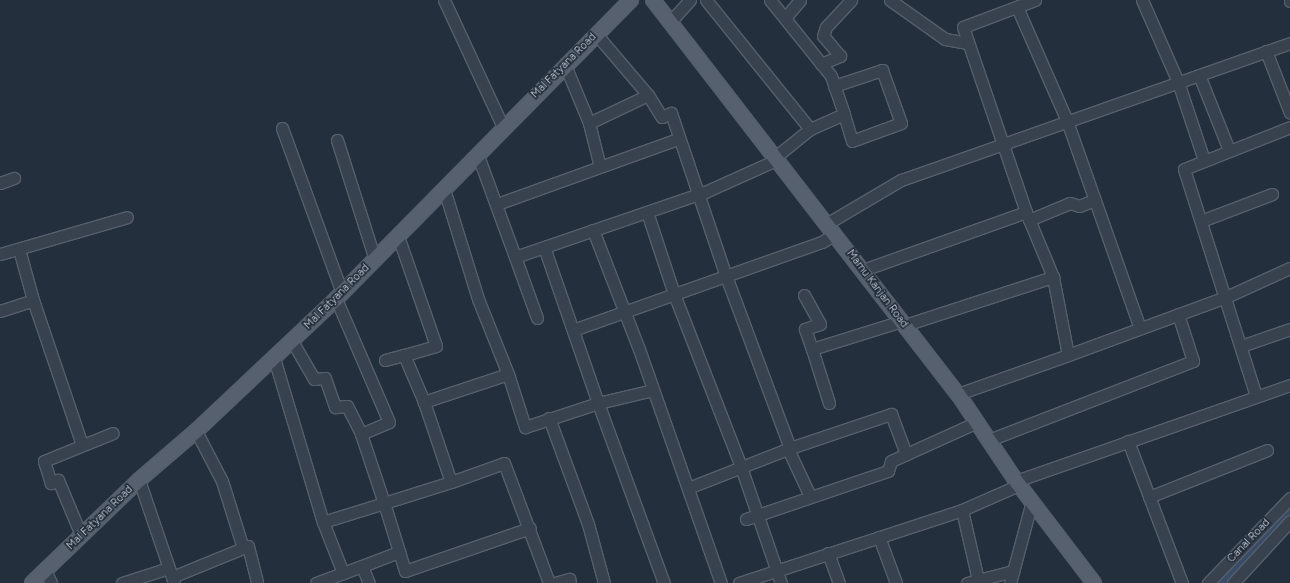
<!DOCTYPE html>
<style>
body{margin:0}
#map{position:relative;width:1290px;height:583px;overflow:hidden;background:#242f3e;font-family:Figtree,sans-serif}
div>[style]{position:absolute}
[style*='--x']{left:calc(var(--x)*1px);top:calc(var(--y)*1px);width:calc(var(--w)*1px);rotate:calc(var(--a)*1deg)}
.canal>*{height:11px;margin:-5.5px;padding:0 5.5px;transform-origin:5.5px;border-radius:5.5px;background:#394c67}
.roads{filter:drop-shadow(1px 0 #565f6c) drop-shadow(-1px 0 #565f6c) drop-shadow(0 1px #565f6c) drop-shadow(0 -1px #565f6c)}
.minor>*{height:11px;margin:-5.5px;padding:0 5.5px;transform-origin:5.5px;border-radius:5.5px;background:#38414e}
.major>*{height:14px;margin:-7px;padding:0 7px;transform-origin:7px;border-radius:7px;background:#56606e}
span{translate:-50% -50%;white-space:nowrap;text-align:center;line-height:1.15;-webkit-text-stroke:3px #1d2633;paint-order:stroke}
.street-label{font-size:11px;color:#b4bcc9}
</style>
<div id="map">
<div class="canal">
<i style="--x:1222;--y:583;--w:98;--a:-45.8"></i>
</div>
<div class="roads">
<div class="minor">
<i style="--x:444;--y:0;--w:140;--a:65.1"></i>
<i style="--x:706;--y:0;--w:166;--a:51.1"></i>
<i style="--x:770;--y:0;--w:97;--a:51.2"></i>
<i style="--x:831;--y:76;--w:40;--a:71.1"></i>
<i style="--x:844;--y:114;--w:37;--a:156"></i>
<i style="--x:810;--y:129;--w:46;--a:141.1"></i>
<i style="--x:890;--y:0;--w:67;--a:35.3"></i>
<i style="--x:945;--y:39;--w:23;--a:10"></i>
<i style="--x:1142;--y:0;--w:90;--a:66.3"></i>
<i style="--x:1178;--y:82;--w:82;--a:71.6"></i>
<i style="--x:1290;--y:0;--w:1;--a:90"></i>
<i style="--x:1017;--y:7;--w:124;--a:66.3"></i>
<i style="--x:1067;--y:121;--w:219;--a:70.6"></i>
<i style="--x:785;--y:18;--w:23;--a:-50"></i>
<i style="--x:670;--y:22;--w:30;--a:-48"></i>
<i style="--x:1266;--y:51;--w:66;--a:68.8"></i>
<i style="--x:821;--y:64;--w:21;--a:-23"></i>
<i style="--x:840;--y:56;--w:26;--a:-130"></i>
<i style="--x:823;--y:36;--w:9;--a:-72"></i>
<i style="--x:826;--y:27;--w:37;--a:-47"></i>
<i style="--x:565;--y:65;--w:63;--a:67.5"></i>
<i style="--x:589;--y:123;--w:45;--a:76"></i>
<i style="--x:1199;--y:75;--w:81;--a:68.2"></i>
<i style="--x:834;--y:86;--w:51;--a:-18.4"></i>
<i style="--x:882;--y:70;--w:56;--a:70.3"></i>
<i style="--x:901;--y:123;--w:52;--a:159.8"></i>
<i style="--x:852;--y:141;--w:28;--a:-107"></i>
<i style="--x:648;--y:95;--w:26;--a:58"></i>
<i style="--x:662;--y:117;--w:10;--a:-24"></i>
<i style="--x:671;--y:113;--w:172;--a:71.4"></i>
<i style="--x:726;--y:276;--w:184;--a:69.6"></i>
<i style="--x:589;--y:123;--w:65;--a:-25.4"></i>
<i style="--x:648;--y:95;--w:80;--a:-130.4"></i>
<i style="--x:282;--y:128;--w:176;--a:70"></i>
<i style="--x:337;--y:140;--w:126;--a:72.4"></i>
<i style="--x:477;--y:153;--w:111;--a:69.9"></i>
<i style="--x:0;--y:183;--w:15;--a:-20"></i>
<i style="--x:444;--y:189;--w:115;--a:72.8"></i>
<i style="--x:478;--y:299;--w:81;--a:68.2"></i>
<i style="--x:508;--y:374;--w:56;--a:72.2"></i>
<i style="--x:525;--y:427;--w:77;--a:-18.2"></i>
<i style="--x:598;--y:403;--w:165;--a:-109.1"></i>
<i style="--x:497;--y:204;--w:192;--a:-19.8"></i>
<i style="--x:647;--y:212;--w:86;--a:71.8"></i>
<i style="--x:674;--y:294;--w:186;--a:68.8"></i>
<i style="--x:741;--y:467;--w:123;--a:71"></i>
<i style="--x:1029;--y:220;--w:44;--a:-22.5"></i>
<i style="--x:1070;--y:203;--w:9;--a:18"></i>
<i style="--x:1079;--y:206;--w:17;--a:-21"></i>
<i style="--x:1201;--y:221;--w:76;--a:-20.8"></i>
<i style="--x:828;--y:223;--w:85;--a:-30.5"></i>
<i style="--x:901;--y:180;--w:412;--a:-19.4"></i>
<i style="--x:593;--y:230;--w:128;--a:68.9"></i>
<i style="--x:639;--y:349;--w:248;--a:70.7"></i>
<i style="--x:398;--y:236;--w:116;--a:70.9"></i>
<i style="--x:436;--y:346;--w:33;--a:164"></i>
<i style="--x:404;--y:355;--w:51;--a:66.9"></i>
<i style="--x:0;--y:254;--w:132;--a:-16.2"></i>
<i style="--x:863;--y:270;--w:173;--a:-19.6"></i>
<i style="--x:804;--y:295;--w:33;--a:61"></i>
<i style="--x:820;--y:324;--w:16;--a:162"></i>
<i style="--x:805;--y:329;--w:21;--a:71"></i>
<i style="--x:33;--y:300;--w:153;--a:71.3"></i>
<i style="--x:0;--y:311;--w:35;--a:-18"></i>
<i style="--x:33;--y:300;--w:53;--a:-105.4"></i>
<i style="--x:537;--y:318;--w:65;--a:-109.8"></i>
<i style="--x:515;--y:257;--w:201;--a:-18.9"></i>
<i style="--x:705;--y:192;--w:78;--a:-24.3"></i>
<i style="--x:905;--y:325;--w:156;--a:-18"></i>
<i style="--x:573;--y:330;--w:264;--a:-19.5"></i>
<i style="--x:822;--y:242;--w:15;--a:-32"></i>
<i style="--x:292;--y:341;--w:44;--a:59.9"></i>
<i style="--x:314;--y:379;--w:11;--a:-5"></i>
<i style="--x:325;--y:378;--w:31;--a:71"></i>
<i style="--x:335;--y:407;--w:12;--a:-5"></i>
<i style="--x:347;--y:406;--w:31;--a:63"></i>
<i style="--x:361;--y:434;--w:30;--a:-23"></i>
<i style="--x:389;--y:422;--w:134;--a:-113.3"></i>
<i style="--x:1241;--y:346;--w:52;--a:-19.1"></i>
<i style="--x:1068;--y:355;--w:168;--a:-20.2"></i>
<i style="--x:1226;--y:297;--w:70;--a:-24.4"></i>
<i style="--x:274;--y:358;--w:171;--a:73.4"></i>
<i style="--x:323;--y:522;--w:64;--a:-17.3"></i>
<i style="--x:384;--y:503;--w:71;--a:72.8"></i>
<i style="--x:405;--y:571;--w:132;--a:-19"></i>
<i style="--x:385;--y:360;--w:20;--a:-15"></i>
<i style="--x:508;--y:374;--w:89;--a:161.6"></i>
<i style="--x:424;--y:402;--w:84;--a:71.4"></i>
<i style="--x:451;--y:482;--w:56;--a:-19.7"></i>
<i style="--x:504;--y:463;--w:128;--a:69.4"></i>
<i style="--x:653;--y:390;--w:57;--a:166.7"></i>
<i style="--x:598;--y:403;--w:192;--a:69.9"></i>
<i style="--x:958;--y:394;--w:117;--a:-19.5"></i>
<i style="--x:1068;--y:355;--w:79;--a:-100.9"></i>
<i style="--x:1053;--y:277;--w:70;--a:-112.6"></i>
<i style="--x:1026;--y:212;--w:195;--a:-108.8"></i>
<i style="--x:963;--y:27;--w:77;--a:-20.6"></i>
<i style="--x:1256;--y:396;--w:238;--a:-107.6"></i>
<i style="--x:1184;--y:169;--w:114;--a:-21.6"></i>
<i style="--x:829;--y:403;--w:57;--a:-107.5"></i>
<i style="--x:812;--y:349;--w:94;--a:-17.3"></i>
<i style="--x:549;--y:418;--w:113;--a:69.8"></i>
<i style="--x:588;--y:524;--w:61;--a:74.8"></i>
<i style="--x:196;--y:431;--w:56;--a:62.5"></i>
<i style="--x:222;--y:481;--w:70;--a:72.6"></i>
<i style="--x:361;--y:434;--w:73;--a:71.6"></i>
<i style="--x:384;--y:503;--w:70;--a:-17.4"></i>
<i style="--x:989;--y:440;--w:219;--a:-21.2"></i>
<i style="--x:1193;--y:361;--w:49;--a:-107.7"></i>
<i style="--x:1128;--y:441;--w:152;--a:69.2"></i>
<i style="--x:788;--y:449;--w:52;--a:64.9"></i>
<i style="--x:139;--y:480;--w:109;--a:71.2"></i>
<i style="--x:1016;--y:481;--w:290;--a:-19.3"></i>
<i style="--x:688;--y:488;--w:110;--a:-21.4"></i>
<i style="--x:790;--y:448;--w:107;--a:-18.6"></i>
<i style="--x:891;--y:414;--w:43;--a:69.4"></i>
<i style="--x:1149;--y:497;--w:127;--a:-21.7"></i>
<i style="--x:962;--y:510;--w:72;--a:77.1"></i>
<i style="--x:746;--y:519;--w:150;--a:-18.7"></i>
<i style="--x:888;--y:471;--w:10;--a:-73"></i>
<i style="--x:891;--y:461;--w:94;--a:-24.4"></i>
<i style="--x:323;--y:522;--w:55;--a:68.6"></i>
<i style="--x:81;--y:535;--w:60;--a:-112.7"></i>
<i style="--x:58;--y:480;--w:8;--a:157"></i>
<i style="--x:51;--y:483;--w:23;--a:-108"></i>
<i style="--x:44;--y:461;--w:74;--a:-22.1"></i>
<i style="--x:879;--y:537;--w:49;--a:69.7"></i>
<i style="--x:828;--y:553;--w:32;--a:70"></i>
<i style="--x:362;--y:566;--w:40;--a:-21"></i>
<i style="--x:45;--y:570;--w:14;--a:65"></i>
<i style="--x:172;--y:577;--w:82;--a:-22.2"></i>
<i style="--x:248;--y:546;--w:38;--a:76"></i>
<i style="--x:122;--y:583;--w:49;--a:-17.7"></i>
<i style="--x:316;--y:583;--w:49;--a:-20.3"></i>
<i style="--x:362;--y:566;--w:18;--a:68"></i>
<i style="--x:555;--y:583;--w:15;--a:-16"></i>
<i style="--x:569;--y:579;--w:4;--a:76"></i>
<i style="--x:739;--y:583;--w:235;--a:-18.1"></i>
<i style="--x:962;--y:510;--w:62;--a:-23.7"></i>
<i style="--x:967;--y:583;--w:48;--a:-14.6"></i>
<i style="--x:1010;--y:583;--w:85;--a:-75"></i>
<i style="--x:1208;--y:583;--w:118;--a:-46"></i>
<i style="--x:1233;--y:583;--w:84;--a:-47.4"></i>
</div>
<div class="major">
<i style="--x:653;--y:0;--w:498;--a:52.3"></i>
<i style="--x:958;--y:394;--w:105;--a:56.3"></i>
<i style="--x:1016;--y:481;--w:128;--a:52.6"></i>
<i style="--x:32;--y:583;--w:149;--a:-43.9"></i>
<i style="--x:139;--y:480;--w:75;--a:-40.7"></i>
<i style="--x:196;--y:431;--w:192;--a:-43.3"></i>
<i style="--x:336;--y:299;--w:420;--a:-45.4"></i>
</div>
</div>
<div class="street-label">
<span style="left:564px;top:66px;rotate:-45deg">Mal Fatyana Road</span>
<span style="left:877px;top:289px;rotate:53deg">Mamu Kanjan Road</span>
<span style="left:337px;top:297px;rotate:-45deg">Mal Fatyana Road</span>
<span style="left:100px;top:518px;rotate:-44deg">Mal Fatyana Road</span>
<span style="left:1249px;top:541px;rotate:-46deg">Canal Road</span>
</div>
</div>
